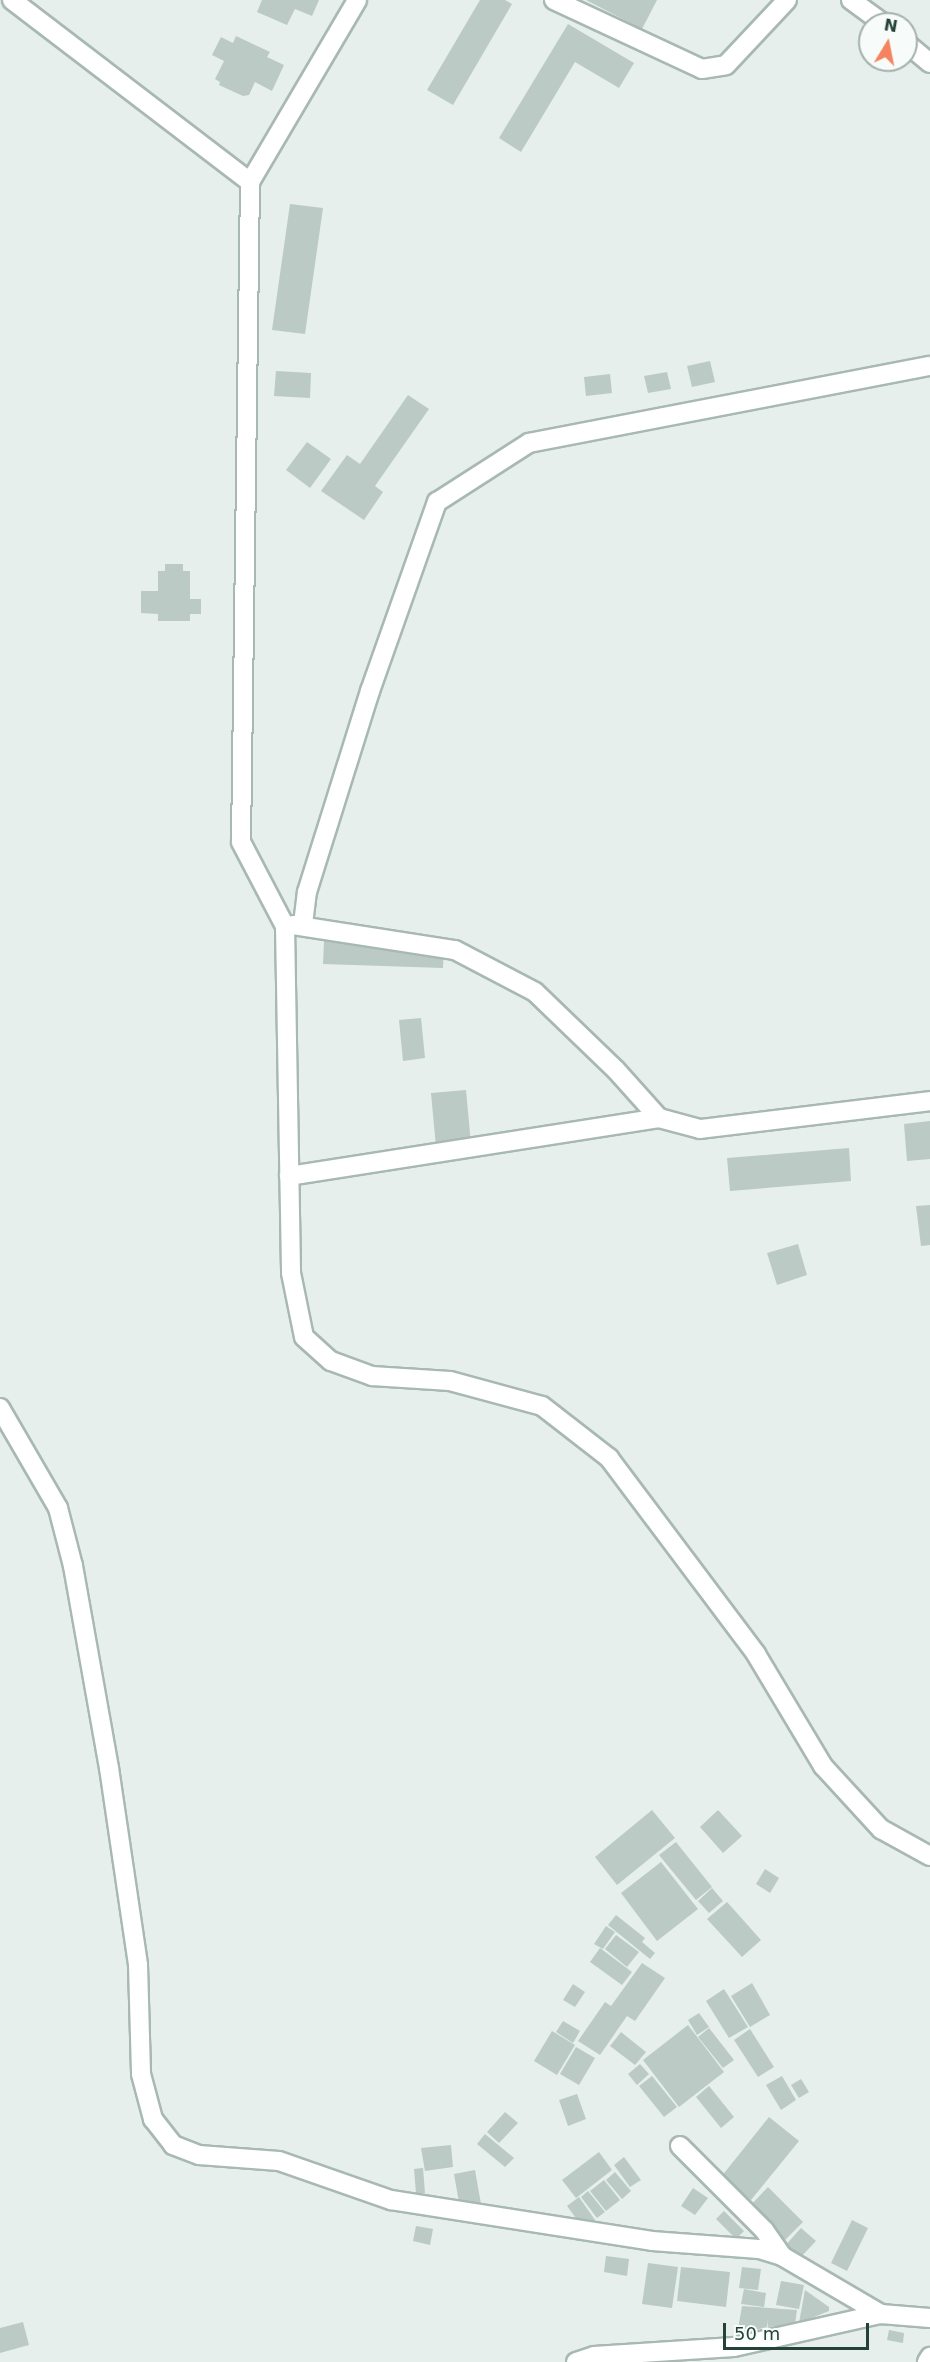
<!DOCTYPE html>
<style>
body{margin:0}
#map{position:relative;width:930px;height:2362px;overflow:hidden;background:#e6efeb;font-family:"DejaVu Sans",sans-serif}
div>[style]{position:absolute}
[style*='--x']{left:calc(var(--x)*1px);top:calc(var(--y)*1px);width:calc(var(--w)*1px);rotate:calc(var(--a)*1deg)}
.building>*{inset:0;background:#bbcac4}
.roads{filter:drop-shadow(2px 0 #a8b8b2) drop-shadow(-2px 0 #a8b8b2) drop-shadow(0 2px #a8b8b2) drop-shadow(0 -2px #a8b8b2)}
.minor>*{height:18px;margin:-9px;padding:0 9px;transform-origin:9px;border-radius:9px;background:#fff}
span{translate:-50% -50%;white-space:nowrap;text-align:center;line-height:1.15;-webkit-text-stroke:6px #f7fbf9;paint-order:stroke}
.north{position:absolute;left:858px;top:12px;width:60px;height:60px;box-sizing:border-box;background:#f7fbf9;border:2px solid #a3b1ad;border-radius:50%;rotate:10deg;font-size:16px;font-weight:700;line-height:24px;text-align:center;color:#24423a}
.north::after{content:'';display:block;margin:auto;width:21px;height:27px;background:#f4845f;clip-path:polygon(50% 0,100% 100%,50% 72%,0 100%)}
.scale{position:absolute;left:723px;top:2323px;width:146px;height:27px;box-sizing:border-box;border:3px solid #24423a;border-top:0;padding-left:8px;font-size:18px;line-height:21px;white-space:nowrap;color:#24423a;-webkit-text-stroke:4px #f7fbf9;paint-order:stroke}
</style>
<div id="map">
<div class="building">
<i style="clip-path:polygon(262px 0,319px 0,312px 16px,295px 9px,287px 25px,257px 12px)"></i>
<i style="clip-path:polygon(480px 0,505px 0,512px 4px,453px 105px,427px 90px)"></i>
<i style="clip-path:polygon(586px 0,657px 0,642px 29px)"></i>
<i style="clip-path:polygon(568px 24px,634px 63px,619px 88px,575px 62px,521px 152px,499px 138px)"></i>
<i style="clip-path:polygon(236px 36px,270px 52px,267px 57px,284px 65px,272px 91px,255px 82px,249px 95px,243px 96px,219px 85px,220px 82px,215px 79px,224px 61px,212px 55px,221px 37px,233px 43px)"></i>
<i style="clip-path:polygon(290px 204px,323px 208px,305px 334px,272px 330px)"></i>
<i style="clip-path:polygon(710px 361px,715px 382px,692px 387px,687px 366px)"></i>
<i style="clip-path:polygon(276px 371px,311px 373px,310px 398px,274px 396px)"></i>
<i style="clip-path:polygon(667px 372px,671px 389px,648px 393px,644px 376px)"></i>
<i style="clip-path:polygon(610px 374px,612px 393px,586px 396px,584px 377px)"></i>
<i style="clip-path:polygon(408px 395px,429px 409px,375px 486px,383px 492px,364px 520px,321px 491px,347px 455px,360px 464px)"></i>
<i style="clip-path:polygon(307px 442px,331px 459px,310px 488px,286px 470px)"></i>
<i style="clip-path:polygon(165px 564px,183px 564px,183px 571px,190px 571px,190px 599px,201px 599px,201px 614px,190px 614px,190px 621px,158px 621px,158px 614px,141px 613px,141px 591px,158px 591px,158px 571px,165px 571px)"></i>
<i style="clip-path:polygon(324px 941px,444px 944px,443px 968px,323px 964px)"></i>
<i style="clip-path:polygon(421px 1018px,425px 1058px,403px 1061px,399px 1020px)"></i>
<i style="clip-path:polygon(466px 1090px,471px 1144px,436px 1147px,431px 1093px)"></i>
<i style="clip-path:polygon(930px 1121px,930px 1159px,907px 1161px,904px 1124px)"></i>
<i style="clip-path:polygon(849px 1148px,851px 1181px,730px 1191px,727px 1158px)"></i>
<i style="clip-path:polygon(930px 1205px,930px 1245px,921px 1246px,916px 1206px)"></i>
<i style="clip-path:polygon(798px 1244px,807px 1275px,777px 1285px,767px 1253px)"></i>
<i style="clip-path:polygon(652px 1810px,675px 1838px,617px 1885px,595px 1857px)"></i>
<i style="clip-path:polygon(718px 1810px,742px 1836px,723px 1853px,700px 1827px)"></i>
<i style="clip-path:polygon(676px 1842px,712px 1887px,696px 1900px,659px 1855px)"></i>
<i style="clip-path:polygon(661px 1862px,698px 1909px,657px 1941px,621px 1893px)"></i>
<i style="clip-path:polygon(765px 1869px,779px 1878px,770px 1893px,756px 1884px)"></i>
<i style="clip-path:polygon(712px 1888px,723px 1901px,709px 1913px,698px 1901px)"></i>
<i style="clip-path:polygon(727px 1902px,761px 1940px,742px 1957px,707px 1919px)"></i>
<i style="clip-path:polygon(616px 1915px,645px 1938px,642px 1942px,655px 1953px,650px 1959px,608px 1925px)"></i>
<i style="clip-path:polygon(606px 1926px,615px 1932px,603px 1949px,594px 1944px)"></i>
<i style="clip-path:polygon(616px 1935px,639px 1952px,627px 1967px,605px 1949px)"></i>
<i style="clip-path:polygon(600px 1948px,632px 1972px,622px 1985px,590px 1962px)"></i>
<i style="clip-path:polygon(642px 1963px,665px 1978px,635px 2021px,627px 2016px,600px 2055px,578px 2041px,605px 2002px,611px 2006px)"></i>
<i style="clip-path:polygon(752px 1983px,770px 2015px,750px 2027px,731px 1996px)"></i>
<i style="clip-path:polygon(573px 1984px,585px 1992px,575px 2007px,563px 2000px)"></i>
<i style="clip-path:polygon(724px 1989px,748px 2027px,729px 2038px,706px 2001px)"></i>
<i style="clip-path:polygon(699px 2013px,709px 2027px,697px 2035px,688px 2020px)"></i>
<i style="clip-path:polygon(563px 2021px,580px 2031px,573px 2043px,556px 2032px)"></i>
<i style="clip-path:polygon(688px 2025px,724px 2072px,679px 2107px,643px 2060px)"></i>
<i style="clip-path:polygon(709px 2028px,734px 2060px,723px 2068px,698px 2037px)"></i>
<i style="clip-path:polygon(750px 2029px,774px 2067px,758px 2077px,734px 2040px)"></i>
<i style="clip-path:polygon(552px 2031px,575px 2045px,557px 2075px,534px 2061px)"></i>
<i style="clip-path:polygon(621px 2032px,646px 2052px,635px 2065px,610px 2046px)"></i>
<i style="clip-path:polygon(576px 2047px,595px 2058px,579px 2085px,560px 2074px)"></i>
<i style="clip-path:polygon(640px 2064px,649px 2074px,637px 2085px,628px 2074px)"></i>
<i style="clip-path:polygon(652px 2076px,677px 2107px,664px 2117px,639px 2086px)"></i>
<i style="clip-path:polygon(782px 2076px,796px 2100px,781px 2110px,766px 2085px)"></i>
<i style="clip-path:polygon(801px 2079px,809px 2092px,799px 2098px,791px 2085px)"></i>
<i style="clip-path:polygon(709px 2086px,734px 2117px,721px 2128px,696px 2097px)"></i>
<i style="clip-path:polygon(577px 2094px,586px 2119px,568px 2126px,559px 2100px)"></i>
<i style="clip-path:polygon(505px 2112px,518px 2123px,499px 2143px,487px 2132px)"></i>
<i style="clip-path:polygon(769px 2117px,799px 2141px,751px 2200px,721px 2177px)"></i>
<i style="clip-path:polygon(485px 2134px,514px 2158px,505px 2167px,477px 2144px)"></i>
<i style="clip-path:polygon(451px 2145px,453px 2167px,425px 2171px,421px 2148px)"></i>
<i style="clip-path:polygon(599px 2152px,612px 2170px,576px 2198px,562px 2180px)"></i>
<i style="clip-path:polygon(624px 2157px,641px 2180px,630px 2187px,614px 2165px)"></i>
<i style="clip-path:polygon(423px 2168px,425px 2193px,416px 2193px,414px 2169px)"></i>
<i style="clip-path:polygon(475px 2170px,481px 2204px,460px 2208px,454px 2174px)"></i>
<i style="clip-path:polygon(615px 2172px,631px 2191px,622px 2199px,606px 2180px)"></i>
<i style="clip-path:polygon(604px 2180px,620px 2200px,606px 2211px,590px 2191px)"></i>
<i style="clip-path:polygon(768px 2187px,803px 2222px,784px 2241px,749px 2207px)"></i>
<i style="clip-path:polygon(693px 2188px,708px 2198px,695px 2215px,681px 2206px)"></i>
<i style="clip-path:polygon(588px 2191px,605px 2212px,597px 2218px,581px 2197px)"></i>
<i style="clip-path:polygon(579px 2197px,595px 2220px,584px 2229px,567px 2206px)"></i>
<i style="clip-path:polygon(724px 2211px,744px 2231px,736px 2239px,716px 2219px)"></i>
<i style="clip-path:polygon(852px 2220px,868px 2228px,847px 2271px,831px 2263px)"></i>
<i style="clip-path:polygon(416px 2226px,433px 2229px,430px 2245px,413px 2241px)"></i>
<i style="clip-path:polygon(801px 2228px,816px 2241px,797px 2261px,783px 2248px)"></i>
<i style="clip-path:polygon(606px 2256px,629px 2259px,627px 2276px,604px 2272px)"></i>
<i style="clip-path:polygon(648px 2263px,678px 2267px,672px 2308px,642px 2304px)"></i>
<i style="clip-path:polygon(681px 2267px,730px 2272px,726px 2307px,677px 2301px)"></i>
<i style="clip-path:polygon(742px 2267px,761px 2269px,758px 2290px,739px 2288px)"></i>
<i style="clip-path:polygon(781px 2281px,804px 2285px,799px 2309px,776px 2305px)"></i>
<i style="clip-path:polygon(744px 2289px,766px 2293px,764px 2307px,741px 2304px)"></i>
<i style="clip-path:polygon(805px 2290px,829px 2307px,829px 2311px,799px 2323px)"></i>
<i style="clip-path:polygon(742px 2306px,797px 2310px,795px 2324px,768px 2327px,768px 2320px,767px 2327px,737px 2335px)"></i>
<i style="clip-path:polygon(23px 2322px,29px 2345px,0 2353px,0 2328px)"></i>
<i style="clip-path:polygon(889px 2330px,904px 2333px,903px 2343px,887px 2340px)"></i>
</div>
<div class="roads">
<div class="minor">
<i style="--x:12;--y:0;--w:300;--a:37.4"></i>
<i style="--x:250;--y:182;--w:660;--a:90.78"></i>
<i style="--x:241;--y:842;--w:95;--a:62.4"></i>
<i style="--x:285;--y:926;--w:347;--a:89"></i>
<i style="--x:291;--y:1273;--w:65;--a:78.5"></i>
<i style="--x:304;--y:1337;--w:36;--a:42"></i>
<i style="--x:331;--y:1361;--w:44;--a:20.1"></i>
<i style="--x:372;--y:1376;--w:78;--a:3.7"></i>
<i style="--x:450;--y:1381;--w:95;--a:15.2"></i>
<i style="--x:542;--y:1406;--w:85;--a:37.8"></i>
<i style="--x:609;--y:1458;--w:245;--a:53.1"></i>
<i style="--x:756;--y:1654;--w:131;--a:59.1"></i>
<i style="--x:823;--y:1766;--w:86;--a:47.4"></i>
<i style="--x:881;--y:1829;--w:56;--a:28.9"></i>
<i style="--x:554;--y:0;--w:163;--a:25"></i>
<i style="--x:702;--y:69;--w:24;--a:-9"></i>
<i style="--x:726;--y:65;--w:89;--a:-46.8"></i>
<i style="--x:851;--y:0;--w:41;--a:36"></i>
<i style="--x:906;--y:43;--w:31;--a:40"></i>
<i style="--x:250;--y:182;--w:211;--a:-59.5"></i>
<i style="--x:303;--y:924;--w:32;--a:-83"></i>
<i style="--x:307;--y:892;--w:211;--a:-72.6"></i>
<i style="--x:370;--y:691;--w:201;--a:-70.5"></i>
<i style="--x:437;--y:502;--w:109;--a:-32.7"></i>
<i style="--x:529;--y:443;--w:408;--a:-10.9"></i>
<i style="--x:293;--y:925;--w:164;--a:8.8"></i>
<i style="--x:455;--y:950;--w:90;--a:27.7"></i>
<i style="--x:535;--y:992;--w:112;--a:43.9"></i>
<i style="--x:616;--y:1070;--w:64;--a:48.1"></i>
<i style="--x:659;--y:1118;--w:42;--a:15"></i>
<i style="--x:700;--y:1129;--w:232;--a:-6.9"></i>
<i style="--x:289;--y:1176;--w:375;--a:-8.9"></i>
<i style="--x:0;--y:1408;--w:116;--a:59.9"></i>
<i style="--x:58;--y:1508;--w:60;--a:75.5"></i>
<i style="--x:73;--y:1566;--w:205;--a:79.9"></i>
<i style="--x:109;--y:1768;--w:199;--a:81.6"></i>
<i style="--x:138;--y:1965;--w:109;--a:88.4"></i>
<i style="--x:141;--y:2074;--w:47;--a:75.1"></i>
<i style="--x:153;--y:2119;--w:33;--a:52"></i>
<i style="--x:173;--y:2145;--w:28;--a:21"></i>
<i style="--x:199;--y:2155;--w:80;--a:4.3"></i>
<i style="--x:279;--y:2161;--w:119;--a:19.2"></i>
<i style="--x:391;--y:2200;--w:264;--a:8.9"></i>
<i style="--x:652;--y:2241;--w:107;--a:4.3"></i>
<i style="--x:759;--y:2249;--w:24;--a:17"></i>
<i style="--x:782;--y:2256;--w:115;--a:30.4"></i>
<i style="--x:680;--y:2146;--w:119;--a:45"></i>
<i style="--x:764;--y:2230;--w:32;--a:55"></i>
<i style="--x:576;--y:2362;--w:19;--a:-18"></i>
<i style="--x:594;--y:2356;--w:140;--a:-3.7"></i>
<i style="--x:734;--y:2347;--w:151;--a:-12.7"></i>
<i style="--x:881;--y:2314;--w:49;--a:4.7"></i>
<i style="--x:927;--y:2362;--w:6;--a:-59"></i>
</div>
</div>
<div class="north">N</div>
<div class="scale">50 m</div>
</div>
